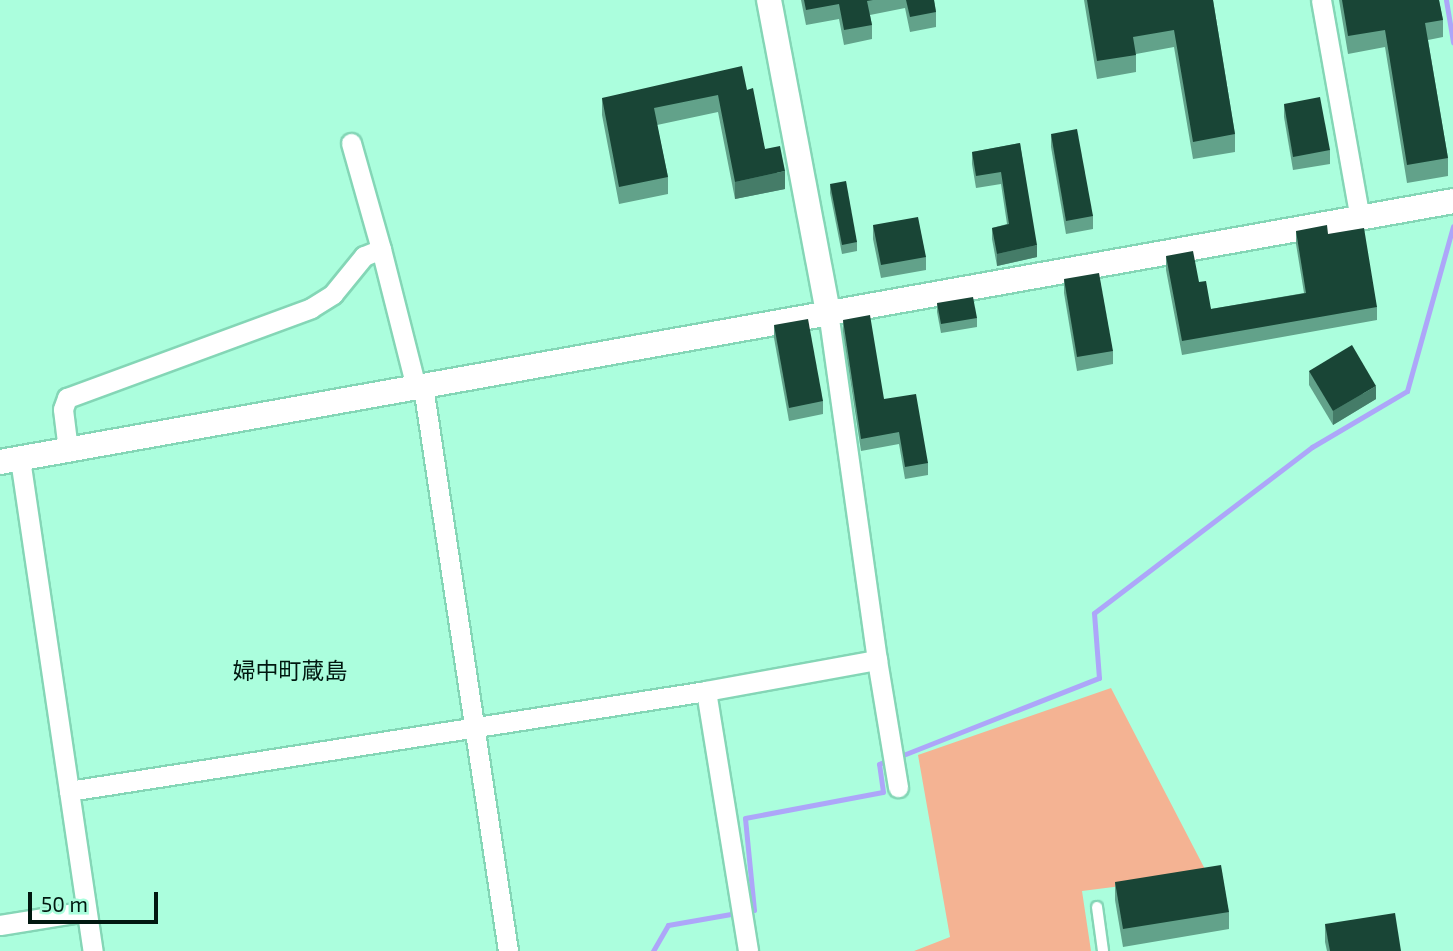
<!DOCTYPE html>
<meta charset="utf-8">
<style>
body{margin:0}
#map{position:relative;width:1453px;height:951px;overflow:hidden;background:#abfedd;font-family:"Exo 2","Noto Sans JP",sans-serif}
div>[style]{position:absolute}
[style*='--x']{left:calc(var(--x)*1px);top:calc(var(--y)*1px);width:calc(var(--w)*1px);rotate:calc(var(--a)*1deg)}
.green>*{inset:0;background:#f4b393}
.stream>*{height:5px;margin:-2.5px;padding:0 2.5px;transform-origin:2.5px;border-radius:2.5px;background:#ada6f9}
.roads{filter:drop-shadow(2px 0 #84d6b6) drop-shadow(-2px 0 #84d6b6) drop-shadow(0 2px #84d6b6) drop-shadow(0 -2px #84d6b6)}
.service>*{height:10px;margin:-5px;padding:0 5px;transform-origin:5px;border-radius:5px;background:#fff}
.minor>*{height:19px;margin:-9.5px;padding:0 9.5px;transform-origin:9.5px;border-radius:9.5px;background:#fff}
.tertiary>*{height:24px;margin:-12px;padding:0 12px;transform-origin:12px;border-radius:12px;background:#fff}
.wall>*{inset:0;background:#62a28a}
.shaded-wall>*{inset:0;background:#457c68}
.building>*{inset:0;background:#194536}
span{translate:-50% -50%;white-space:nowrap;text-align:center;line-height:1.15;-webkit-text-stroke:7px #abfedd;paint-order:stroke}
.neighbourhood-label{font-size:23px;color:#011810}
.scale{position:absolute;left:28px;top:892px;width:130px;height:32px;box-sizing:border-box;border:4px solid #011810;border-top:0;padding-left:9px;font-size:21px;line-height:24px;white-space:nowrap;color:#011810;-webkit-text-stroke:5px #abfedd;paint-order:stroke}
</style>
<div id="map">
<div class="green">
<i style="clip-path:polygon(1111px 688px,1208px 875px,1082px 891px,1091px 951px,914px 951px,950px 937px,918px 755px)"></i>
</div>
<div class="stream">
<i style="--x:1446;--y:0;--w:43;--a:80.5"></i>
<i style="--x:898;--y:757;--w:216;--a:-21.5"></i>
<i style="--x:1099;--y:678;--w:65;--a:-94.4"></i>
<i style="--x:1094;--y:613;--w:274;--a:-37.3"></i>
<i style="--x:1312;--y:447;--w:110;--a:-30.5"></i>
<i style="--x:1407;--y:391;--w:171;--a:-74.4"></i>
<i style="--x:653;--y:951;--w:30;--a:-60"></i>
<i style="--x:668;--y:925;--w:87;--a:-9.9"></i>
<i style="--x:754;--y:910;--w:92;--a:-95.6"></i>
<i style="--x:745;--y:818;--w:140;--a:-10.7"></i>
<i style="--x:883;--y:792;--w:28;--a:-98"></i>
<i style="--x:879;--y:764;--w:10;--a:-24"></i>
</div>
<div class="roads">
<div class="service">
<i style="--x:1097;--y:907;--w:44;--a:82.2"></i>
</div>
<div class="minor">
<i style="--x:1321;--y:0;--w:222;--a:79.9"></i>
<i style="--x:351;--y:143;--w:110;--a:74.2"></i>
<i style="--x:423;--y:386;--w:571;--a:81.44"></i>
<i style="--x:68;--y:450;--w:41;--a:-97"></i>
<i style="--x:63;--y:409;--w:12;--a:-70"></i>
<i style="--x:67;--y:398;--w:260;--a:-20.2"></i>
<i style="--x:311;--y:308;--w:26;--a:-32"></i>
<i style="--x:333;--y:294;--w:49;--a:-50.8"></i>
<i style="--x:364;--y:256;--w:18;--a:-22"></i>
<i style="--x:381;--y:249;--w:142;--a:75.8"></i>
<i style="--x:20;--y:459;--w:497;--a:81.6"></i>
<i style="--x:877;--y:660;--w:129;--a:80.6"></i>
<i style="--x:706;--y:691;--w:263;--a:80.8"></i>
<i style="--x:69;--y:791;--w:645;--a:-8.92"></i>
<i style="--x:706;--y:691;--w:174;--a:-10.3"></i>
<i style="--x:877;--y:660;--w:352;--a:-98"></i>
<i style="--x:0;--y:925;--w:87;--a:-9.2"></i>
</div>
<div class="tertiary">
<i style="--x:769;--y:0;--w:317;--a:79.3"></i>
<i style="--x:0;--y:462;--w:1476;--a:-10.18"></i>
</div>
</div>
<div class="wall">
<i style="clip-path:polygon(801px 0,934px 0,936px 12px,936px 27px,910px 32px,905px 8px,870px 15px,872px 25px,872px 39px,844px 45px,839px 19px,806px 25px)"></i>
<i style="clip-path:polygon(1084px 0,1213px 0,1235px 134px,1235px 152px,1193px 159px,1174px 47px,1136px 54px,1136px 72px,1097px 79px)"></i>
<i style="clip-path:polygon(1339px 0,1439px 0,1443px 20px,1443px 37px,1428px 40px,1448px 158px,1448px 176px,1407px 183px,1385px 47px,1348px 54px)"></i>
<i style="clip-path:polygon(747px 90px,765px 149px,785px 189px,735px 199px,718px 112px,657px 125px,668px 177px,668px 194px,619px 204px,602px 115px,602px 98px)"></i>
<i style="clip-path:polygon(1284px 104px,1330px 150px,1330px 164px,1293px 170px,1284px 117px)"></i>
<i style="clip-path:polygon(1051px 134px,1093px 216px,1093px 229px,1066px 234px,1051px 147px)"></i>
<i style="clip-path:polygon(1020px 143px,1037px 257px,997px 266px,992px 239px,992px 228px,1007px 224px,1001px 184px,976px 188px,972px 164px,972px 152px)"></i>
<i style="clip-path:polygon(830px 184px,857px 242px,857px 251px,842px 254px,830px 193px)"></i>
<i style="clip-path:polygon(873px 225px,926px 257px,926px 270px,881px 278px,873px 239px)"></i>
<i style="clip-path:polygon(1296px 231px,1328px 234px,1377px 307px,1377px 320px,1182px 355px,1166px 270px,1166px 256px,1199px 282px,1211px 309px,1304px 293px,1296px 244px)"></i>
<i style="clip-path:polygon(1064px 279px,1113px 351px,1113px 364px,1077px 371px,1064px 293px)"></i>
<i style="clip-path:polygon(937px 303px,977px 318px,977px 327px,941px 333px,937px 312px)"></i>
<i style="clip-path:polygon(843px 320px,884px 399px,928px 463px,928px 475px,905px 479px,899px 444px,861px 451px,843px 332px)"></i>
<i style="clip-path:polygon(774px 325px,823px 401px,823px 414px,789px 421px,774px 338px)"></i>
<i style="clip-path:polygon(1309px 371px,1376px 399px,1333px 425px,1309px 385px)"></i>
<i style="clip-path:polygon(1115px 882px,1229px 912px,1229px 929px,1123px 947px,1115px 900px)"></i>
<i style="clip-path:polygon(1325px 924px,1401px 951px,1327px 951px,1325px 942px)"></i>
</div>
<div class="shaded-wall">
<i style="clip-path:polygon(785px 171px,785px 189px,735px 199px,735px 182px)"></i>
<i style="clip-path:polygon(1037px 245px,1037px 257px,997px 266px,997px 254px)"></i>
<i style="clip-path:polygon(1376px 386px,1376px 399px,1333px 425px,1333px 411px)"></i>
</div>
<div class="building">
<i style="clip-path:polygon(804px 0,873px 0,867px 1px,872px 25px,844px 30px,839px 4px,806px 10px)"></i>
<i style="clip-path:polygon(906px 0,934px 0,936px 12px,910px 17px)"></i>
<i style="clip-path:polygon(1087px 0,1213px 0,1235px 134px,1193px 142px,1174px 30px,1133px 37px,1136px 55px,1097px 61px)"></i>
<i style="clip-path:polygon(1342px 0,1439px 0,1443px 20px,1425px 23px,1448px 158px,1407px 165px,1385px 30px,1348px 36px)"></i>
<i style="clip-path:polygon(742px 66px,747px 90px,753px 88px,765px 149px,780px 146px,785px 171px,735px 182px,718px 95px,654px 108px,668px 177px,619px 187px,602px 98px)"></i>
<i style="clip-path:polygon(1320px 97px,1330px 150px,1293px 157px,1284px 104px)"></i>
<i style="clip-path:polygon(1077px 129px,1093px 216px,1066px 221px,1051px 134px)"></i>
<i style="clip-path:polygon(1020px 143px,1037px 245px,997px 254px,992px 228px,1009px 224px,1001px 172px,976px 176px,972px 152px)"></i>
<i style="clip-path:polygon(846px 181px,857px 242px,842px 245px,830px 184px)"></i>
<i style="clip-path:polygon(918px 217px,926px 257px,881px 265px,873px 225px)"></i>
<i style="clip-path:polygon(1327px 225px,1328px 234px,1364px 228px,1377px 307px,1182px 341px,1166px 256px,1193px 251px,1199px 282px,1206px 281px,1211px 309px,1306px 293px,1296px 231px)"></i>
<i style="clip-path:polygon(1099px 273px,1113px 351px,1077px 357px,1064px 279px)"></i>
<i style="clip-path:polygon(973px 297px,977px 318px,941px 324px,937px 303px)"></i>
<i style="clip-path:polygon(870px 315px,884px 399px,916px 394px,928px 463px,905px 467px,899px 432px,861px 439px,843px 320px)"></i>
<i style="clip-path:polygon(808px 319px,823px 401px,789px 408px,774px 325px)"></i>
<i style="clip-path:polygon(1352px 345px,1376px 386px,1333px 411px,1309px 371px)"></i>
<i style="clip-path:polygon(1221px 865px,1229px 912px,1123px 929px,1115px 882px)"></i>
<i style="clip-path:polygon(1395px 913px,1401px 951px,1330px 951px,1325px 924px)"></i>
</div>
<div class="neighbourhood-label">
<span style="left:290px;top:670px">婦中町蔵島</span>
</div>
<div class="scale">50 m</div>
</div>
